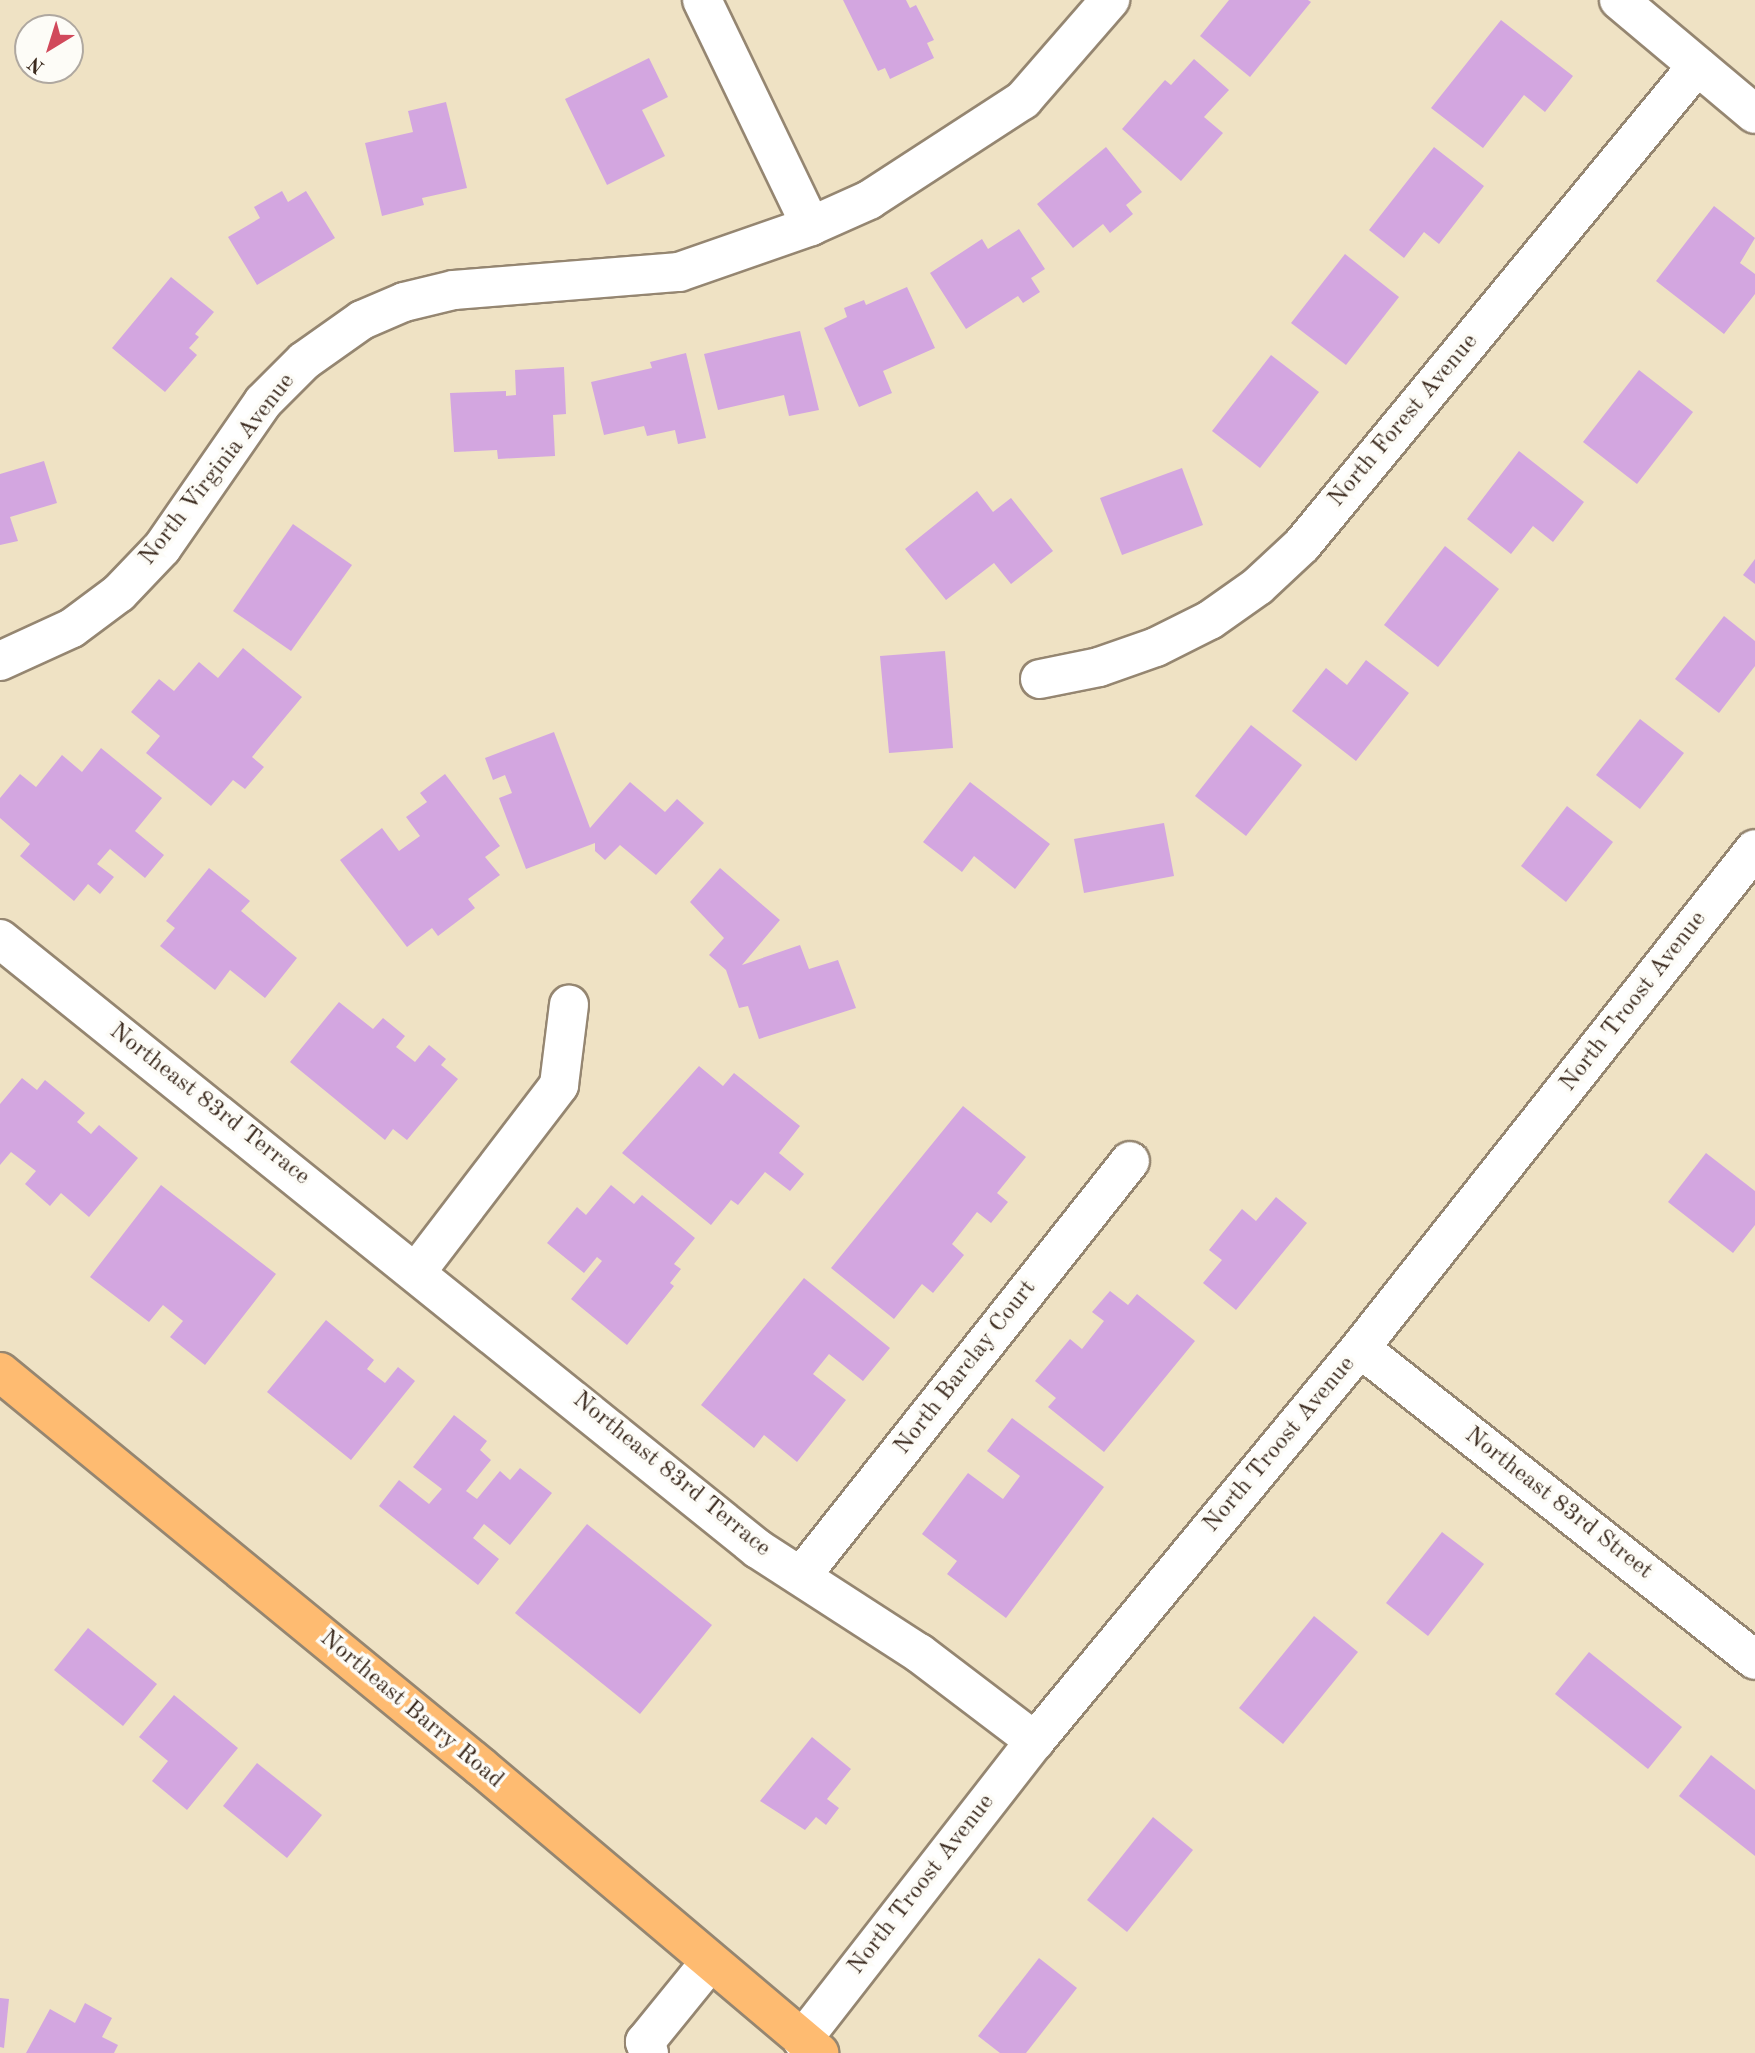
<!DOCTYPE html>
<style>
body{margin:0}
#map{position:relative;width:1755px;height:2053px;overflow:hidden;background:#efe2c4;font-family:"Old Standard TT",serif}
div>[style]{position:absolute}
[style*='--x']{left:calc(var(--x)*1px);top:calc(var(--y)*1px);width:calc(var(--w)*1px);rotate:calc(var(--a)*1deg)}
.building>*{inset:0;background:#d3a6e0}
.roads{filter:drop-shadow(2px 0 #958671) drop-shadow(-2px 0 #958671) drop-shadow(0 2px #958671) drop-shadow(0 -2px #958671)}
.minor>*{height:38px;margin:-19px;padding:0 19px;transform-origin:19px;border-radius:19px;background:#fff}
.major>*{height:38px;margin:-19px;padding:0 19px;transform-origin:19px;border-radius:19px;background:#febb71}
span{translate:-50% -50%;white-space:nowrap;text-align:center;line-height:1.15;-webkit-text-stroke:7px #fdfcf7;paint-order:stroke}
.street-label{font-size:24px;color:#3b2a1e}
.north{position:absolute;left:14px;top:14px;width:70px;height:70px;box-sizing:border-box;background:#fdfcf7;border:2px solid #afa8a0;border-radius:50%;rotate:218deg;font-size:19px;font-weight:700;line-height:28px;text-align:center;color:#3b2a1e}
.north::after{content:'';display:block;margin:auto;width:24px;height:32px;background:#d1495b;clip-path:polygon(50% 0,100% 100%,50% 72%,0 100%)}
</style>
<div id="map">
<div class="building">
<i style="clip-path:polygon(843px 0,906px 0,910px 8px,916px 5px,934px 40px,927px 43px,934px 58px,890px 79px,885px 68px,878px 71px)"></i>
<i style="clip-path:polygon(1229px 0,1308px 0,1311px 2px,1250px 77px,1200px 36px)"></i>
<i style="clip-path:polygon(1501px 20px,1573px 76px,1545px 112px,1524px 95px,1483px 148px,1431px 108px)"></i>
<i style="clip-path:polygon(649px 58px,668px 97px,642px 110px,665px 156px,607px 185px,565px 99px)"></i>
<i style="clip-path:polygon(1194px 59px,1229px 90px,1204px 117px,1223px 133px,1181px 181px,1122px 129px,1165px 80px,1171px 85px)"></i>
<i style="clip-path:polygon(446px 102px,467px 188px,422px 198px,424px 205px,382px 216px,365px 143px,413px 132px,408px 111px)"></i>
<i style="clip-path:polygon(1106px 147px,1142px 192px,1126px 205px,1133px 214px,1110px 233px,1103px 224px,1073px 248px,1037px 204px)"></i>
<i style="clip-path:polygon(1434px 147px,1484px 186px,1439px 244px,1424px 232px,1404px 258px,1369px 230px)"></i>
<i style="clip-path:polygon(282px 191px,288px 202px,306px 191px,335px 238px,257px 285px,228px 237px,260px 218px,254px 207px)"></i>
<i style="clip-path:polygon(1714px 206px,1755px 238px,1740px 263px,1755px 274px,1755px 294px,1724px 334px,1656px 281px)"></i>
<i style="clip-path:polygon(1019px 229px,1045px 269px,1031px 278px,1040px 292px,1023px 303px,1018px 296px,966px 329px,930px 273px,982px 239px,988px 249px)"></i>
<i style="clip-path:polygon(1345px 254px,1399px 297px,1346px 365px,1291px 323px)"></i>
<i style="clip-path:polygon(171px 277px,214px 312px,195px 334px,199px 337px,189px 348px,197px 355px,165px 392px,112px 348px)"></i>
<i style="clip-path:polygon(907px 287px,935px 348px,883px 371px,892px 393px,859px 407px,824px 328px,847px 317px,844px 308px,864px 300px,866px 305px)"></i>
<i style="clip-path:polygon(800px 331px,819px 410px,789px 416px,784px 395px,718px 410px,704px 354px)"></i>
<i style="clip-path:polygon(686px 353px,706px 438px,678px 444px,675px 430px,647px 436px,644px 426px,604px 435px,591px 382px,652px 368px,650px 362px)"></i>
<i style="clip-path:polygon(1271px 355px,1319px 392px,1260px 468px,1212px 431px)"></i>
<i style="clip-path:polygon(564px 367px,566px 414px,553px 415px,555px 456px,498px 459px,497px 450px,454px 452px,450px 393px,506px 391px,506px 396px,516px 395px,515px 370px)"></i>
<i style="clip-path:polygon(1639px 370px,1693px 412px,1637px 484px,1583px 442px)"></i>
<i style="clip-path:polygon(1519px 451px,1584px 502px,1553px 542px,1533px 526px,1511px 554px,1467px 519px)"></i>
<i style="clip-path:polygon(44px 461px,57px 503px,10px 517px,18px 541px,0 545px,0 474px)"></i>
<i style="clip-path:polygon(1182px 468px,1203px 525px,1122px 555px,1100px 498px)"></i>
<i style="clip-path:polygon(977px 491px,993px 512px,1011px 498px,1053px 551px,1011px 584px,994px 563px,946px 600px,905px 549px)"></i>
<i style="clip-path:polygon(293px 524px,352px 565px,291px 651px,233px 611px)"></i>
<i style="clip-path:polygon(1445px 546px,1499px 589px,1438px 667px,1384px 625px)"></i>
<i style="clip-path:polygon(1755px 559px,1755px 584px,1743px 575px)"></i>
<i style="clip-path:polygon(1724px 616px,1755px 641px,1755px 666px,1719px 713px,1675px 679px)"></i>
<i style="clip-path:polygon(243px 648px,302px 697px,252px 757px,264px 767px,245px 789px,233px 780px,211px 806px,146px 753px,160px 736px,131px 712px,159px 679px,174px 691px,199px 662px,218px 678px)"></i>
<i style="clip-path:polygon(945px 651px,953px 748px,889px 753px,880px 656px)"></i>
<i style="clip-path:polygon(1366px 660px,1409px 693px,1356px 761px,1292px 711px,1326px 668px,1347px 685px)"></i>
<i style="clip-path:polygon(1640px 719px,1684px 753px,1640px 809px,1596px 775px)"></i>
<i style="clip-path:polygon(1251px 725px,1302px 765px,1246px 836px,1195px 796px)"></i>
<i style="clip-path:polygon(554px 732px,590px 828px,630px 782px,665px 812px,677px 799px,704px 823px,656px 875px,620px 845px,605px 860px,595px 851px,595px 843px,526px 869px,499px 798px,512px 793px,505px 775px,493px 780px,485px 758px)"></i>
<i style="clip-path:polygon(101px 748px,162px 798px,135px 831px,164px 855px,145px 878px,110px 849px,97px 864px,114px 877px,100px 894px,88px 884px,74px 901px,20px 856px,30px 844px,0 818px,0 798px,20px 774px,36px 787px,62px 755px,82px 772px)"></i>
<i style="clip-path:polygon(445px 774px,500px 846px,485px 857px,500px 875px,468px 899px,475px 908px,438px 936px,432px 928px,407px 947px,340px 860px,382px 828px,399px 851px,420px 836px,406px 817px,427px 802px,420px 793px)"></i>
<i style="clip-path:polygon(970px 782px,1050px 844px,1015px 889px,974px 856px,962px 872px,923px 842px)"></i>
<i style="clip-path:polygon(1567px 806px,1613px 842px,1566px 902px,1521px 866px)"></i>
<i style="clip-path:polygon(1164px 823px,1174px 876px,1084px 893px,1074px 839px)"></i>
<i style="clip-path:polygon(209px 868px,250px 901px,241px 911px,297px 958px,265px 998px,230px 970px,215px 990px,160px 946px,175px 928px,166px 921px)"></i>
<i style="clip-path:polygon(720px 868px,780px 920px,742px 965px,800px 945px,809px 969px,838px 960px,856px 1008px,759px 1039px,748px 1006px,739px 1008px,726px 970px,709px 955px,724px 938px,690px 902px)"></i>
<i style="clip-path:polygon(339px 1002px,373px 1029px,383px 1018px,405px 1036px,396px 1047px,415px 1062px,429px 1045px,446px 1059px,441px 1065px,458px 1079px,407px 1140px,393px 1129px,385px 1140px,290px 1062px)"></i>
<i style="clip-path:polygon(699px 1066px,723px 1086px,734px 1073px,800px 1126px,779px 1153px,804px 1174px,790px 1191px,765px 1172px,738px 1205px,731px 1200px,711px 1225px,622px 1153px)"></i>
<i style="clip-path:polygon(22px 1078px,37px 1090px,45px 1080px,85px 1113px,77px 1122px,91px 1134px,99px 1125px,138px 1158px,89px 1217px,61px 1193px,50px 1206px,25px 1184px,36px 1171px,11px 1152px,0 1165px,0 1104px)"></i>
<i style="clip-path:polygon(963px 1106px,1026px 1157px,997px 1193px,1008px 1202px,991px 1223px,977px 1212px,952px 1244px,964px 1255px,933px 1293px,922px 1284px,894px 1319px,831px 1268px)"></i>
<i style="clip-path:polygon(1706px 1153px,1755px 1191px,1755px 1225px,1733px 1253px,1668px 1202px)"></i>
<i style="clip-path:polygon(161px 1185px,276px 1274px,205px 1365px,170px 1337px,183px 1321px,163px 1305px,149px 1322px,90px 1277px)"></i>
<i style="clip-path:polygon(611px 1185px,634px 1204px,642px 1195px,695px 1238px,674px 1264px,681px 1269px,670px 1283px,674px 1286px,627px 1345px,571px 1299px,602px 1261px,597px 1257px,584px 1273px,547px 1243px,577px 1207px,586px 1215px)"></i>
<i style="clip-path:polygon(1276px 1197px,1307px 1223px,1236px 1310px,1203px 1283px,1222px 1260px,1209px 1250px,1242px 1209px,1256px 1221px)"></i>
<i style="clip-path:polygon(804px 1278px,890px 1348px,863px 1381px,829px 1354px,813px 1374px,846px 1400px,797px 1462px,764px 1435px,754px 1448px,701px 1405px)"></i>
<i style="clip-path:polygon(1110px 1291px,1128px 1305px,1137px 1294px,1195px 1341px,1104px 1452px,1048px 1407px,1056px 1398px,1035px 1381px,1070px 1339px,1082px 1349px,1104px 1321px,1092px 1312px)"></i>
<i style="clip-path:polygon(326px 1320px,374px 1360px,367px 1369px,385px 1383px,398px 1367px,415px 1381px,351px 1460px,267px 1392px)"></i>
<i style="clip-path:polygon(454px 1415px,487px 1441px,480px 1450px,491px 1460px,466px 1491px,477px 1499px,500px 1471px,510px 1480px,520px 1468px,552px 1493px,510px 1545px,484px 1524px,473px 1538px,499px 1559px,478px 1585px,379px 1506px,399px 1480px,429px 1504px,442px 1489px,413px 1467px)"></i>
<i style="clip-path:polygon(1012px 1418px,1104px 1487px,1006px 1618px,947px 1574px,957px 1561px,922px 1534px,968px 1473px,1003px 1499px,1020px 1476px,987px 1451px)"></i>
<i style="clip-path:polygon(587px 1524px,712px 1625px,640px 1714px,515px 1613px)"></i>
<i style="clip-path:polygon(1442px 1532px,1484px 1564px,1428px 1636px,1386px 1603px)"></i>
<i style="clip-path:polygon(1314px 1616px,1358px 1652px,1283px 1744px,1239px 1708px)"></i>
<i style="clip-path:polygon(88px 1628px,157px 1684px,123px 1726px,54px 1670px)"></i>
<i style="clip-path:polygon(1589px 1652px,1682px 1727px,1648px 1769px,1555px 1694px)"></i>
<i style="clip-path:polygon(174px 1695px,238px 1748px,187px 1810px,152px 1781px,168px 1761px,139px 1737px)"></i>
<i style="clip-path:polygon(812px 1737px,851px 1769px,827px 1799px,839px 1808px,826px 1825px,816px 1817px,805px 1830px,760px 1801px)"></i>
<i style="clip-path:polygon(1711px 1755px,1755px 1790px,1755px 1856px,1679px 1796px)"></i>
<i style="clip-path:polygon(257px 1763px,322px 1815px,287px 1858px,223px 1806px)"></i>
<i style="clip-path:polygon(1153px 1817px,1193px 1850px,1127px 1932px,1087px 1900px)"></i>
<i style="clip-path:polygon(1039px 1958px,1077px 1988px,1026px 2053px,1000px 2053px,978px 2036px)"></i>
<i style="clip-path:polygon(0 1998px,9px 1999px,4px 2048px,0 2047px)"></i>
<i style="clip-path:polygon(85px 2003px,112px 2018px,102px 2037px,118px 2045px,114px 2053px,26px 2053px,50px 2009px,75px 2023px)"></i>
</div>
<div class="roads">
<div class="minor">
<i style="--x:702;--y:0;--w:251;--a:64.3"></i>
<i style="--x:1619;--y:0;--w:177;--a:40"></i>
<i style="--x:0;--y:661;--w:79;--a:-24.6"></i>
<i style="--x:72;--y:628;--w:59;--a:-36.7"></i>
<i style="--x:119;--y:593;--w:62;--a:-46.3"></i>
<i style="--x:162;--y:548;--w:178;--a:-55.3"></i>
<i style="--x:263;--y:402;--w:58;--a:-45"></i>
<i style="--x:304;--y:361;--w:71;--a:-35.3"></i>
<i style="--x:362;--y:320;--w:46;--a:-23.2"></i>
<i style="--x:404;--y:302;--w:51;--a:-13.5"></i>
<i style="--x:454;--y:290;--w:226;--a:-4.6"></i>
<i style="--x:679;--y:272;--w:140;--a:-19.2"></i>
<i style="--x:811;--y:226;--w:64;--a:-24.1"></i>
<i style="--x:869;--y:200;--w:184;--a:-33"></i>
<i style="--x:1023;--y:100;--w:133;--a:-49"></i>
<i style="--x:1040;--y:679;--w:60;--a:-11.5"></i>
<i style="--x:1099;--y:667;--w:60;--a:-19.3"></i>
<i style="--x:1156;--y:647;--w:60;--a:-26.6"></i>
<i style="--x:1210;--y:620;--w:59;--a:-35.3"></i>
<i style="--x:1258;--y:586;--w:60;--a:-43"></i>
<i style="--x:1302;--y:545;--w:621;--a:-50.49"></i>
<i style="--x:0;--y:939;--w:973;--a:38.83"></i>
<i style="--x:758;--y:1549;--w:192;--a:32.9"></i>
<i style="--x:919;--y:1653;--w:146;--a:37.2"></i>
<i style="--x:417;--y:1271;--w:234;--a:-52.6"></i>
<i style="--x:559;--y:1085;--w:81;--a:-82.9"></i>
<i style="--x:1360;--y:1348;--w:503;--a:38.3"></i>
<i style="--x:802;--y:1575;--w:528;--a:-51.61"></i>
<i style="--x:802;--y:2040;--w:379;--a:-52.1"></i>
<i style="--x:1035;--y:1741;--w:510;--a:-50.41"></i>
<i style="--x:1360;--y:1348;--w:636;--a:-51.64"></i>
<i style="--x:649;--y:2053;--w:12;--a:-110"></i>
<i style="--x:645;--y:2042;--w:103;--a:-50.9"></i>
</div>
<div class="major">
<i style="--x:0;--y:1372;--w:622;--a:39.39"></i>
<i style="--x:481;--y:1767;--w:443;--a:40.2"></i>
</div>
</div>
<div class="street-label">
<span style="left:1404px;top:421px;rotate:-50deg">North Forest Avenue</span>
<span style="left:218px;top:470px;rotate:-52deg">North Virginia Avenue</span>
<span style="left:1634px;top:1002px;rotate:-52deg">North Troost Avenue</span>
<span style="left:209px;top:1105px;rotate:38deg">Northeast 83rd Terrace</span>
<span style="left:966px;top:1368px;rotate:-52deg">North Barclay Court</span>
<span style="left:1280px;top:1445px;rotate:-50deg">North Troost Avenue</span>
<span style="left:671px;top:1475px;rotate:39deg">Northeast 83rd Terrace</span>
<span style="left:1558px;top:1504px;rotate:38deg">Northeast 83rd Street</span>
<span style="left:411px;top:1710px;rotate:40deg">Northeast Barry Road</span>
<span style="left:922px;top:1885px;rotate:-52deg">North Troost Avenue</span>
</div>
<div class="north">N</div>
</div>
